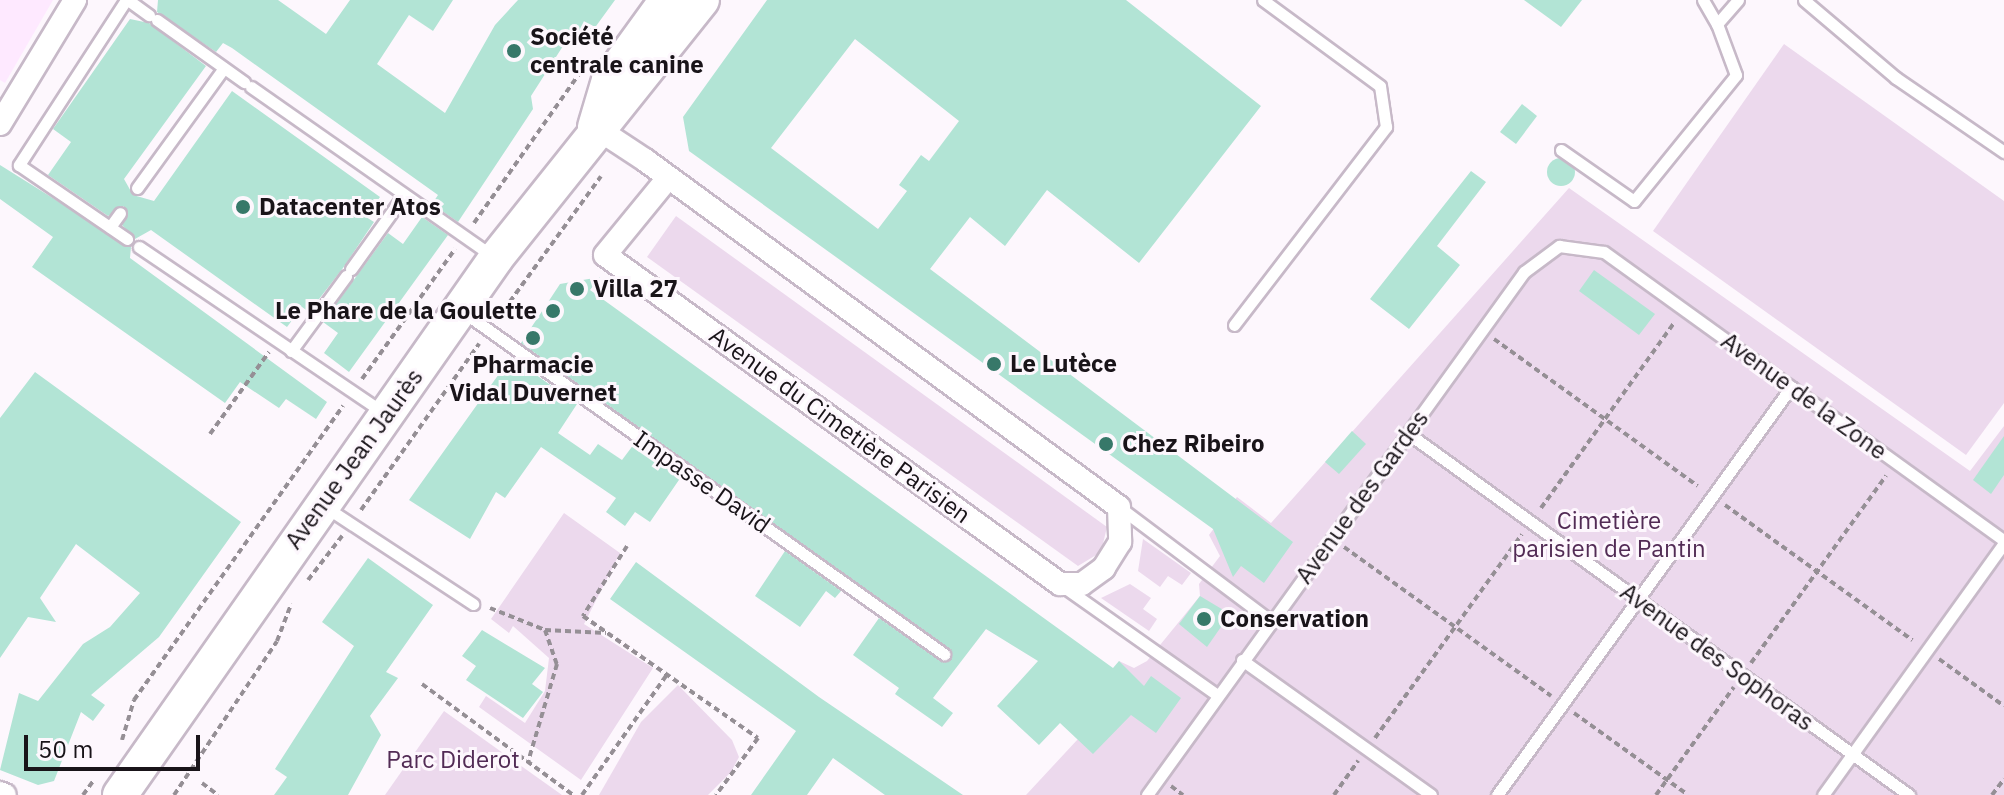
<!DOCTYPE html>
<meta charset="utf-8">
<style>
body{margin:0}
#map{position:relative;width:2004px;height:795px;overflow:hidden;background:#fdf7fd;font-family:"IBM Plex Sans",sans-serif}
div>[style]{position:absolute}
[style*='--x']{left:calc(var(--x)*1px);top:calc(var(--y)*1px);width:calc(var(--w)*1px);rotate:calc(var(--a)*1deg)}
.built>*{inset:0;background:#fee9ff}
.green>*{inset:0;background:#ecd9ed}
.building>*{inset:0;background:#b2e4d5}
.round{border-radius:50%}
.path>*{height:4px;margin-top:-2px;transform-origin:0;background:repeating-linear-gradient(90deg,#958f95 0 6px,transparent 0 10px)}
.roads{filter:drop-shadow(2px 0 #c7b9c8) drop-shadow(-2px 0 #c7b9c8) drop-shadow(0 2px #c7b9c8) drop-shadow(0 -2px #c7b9c8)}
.lane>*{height:11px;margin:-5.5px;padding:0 5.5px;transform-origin:5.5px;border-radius:5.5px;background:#fff}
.street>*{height:22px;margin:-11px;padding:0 11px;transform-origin:11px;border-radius:11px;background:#fff}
.primary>*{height:34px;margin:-17px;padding:0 17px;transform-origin:17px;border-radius:17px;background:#fff}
.dots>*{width:22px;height:22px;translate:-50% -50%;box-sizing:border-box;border:4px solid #fdf7fd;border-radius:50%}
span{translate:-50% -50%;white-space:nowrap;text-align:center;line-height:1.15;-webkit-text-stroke:6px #fdf7fd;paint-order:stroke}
.poi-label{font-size:24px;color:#191419;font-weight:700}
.left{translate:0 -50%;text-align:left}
.right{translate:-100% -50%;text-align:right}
.street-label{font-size:24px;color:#191419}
.park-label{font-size:24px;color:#522b55}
.scale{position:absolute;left:24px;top:735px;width:176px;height:36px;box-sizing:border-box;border:4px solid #191419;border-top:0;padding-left:10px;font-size:24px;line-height:28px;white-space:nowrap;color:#191419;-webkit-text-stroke:6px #fdf7fd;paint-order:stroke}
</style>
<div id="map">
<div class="built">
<i style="clip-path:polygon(0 0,53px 0,5px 83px,0 80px)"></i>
</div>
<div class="green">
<i style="clip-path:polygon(1784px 44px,2004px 201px,2004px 403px,1966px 455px,1653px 231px)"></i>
<i style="clip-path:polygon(1569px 188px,1970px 471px,2004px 426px,2004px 795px,1026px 795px,1104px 711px,1119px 661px,1134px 668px,1147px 661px,1200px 596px,1199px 584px,1220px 556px,1209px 535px,1237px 497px,1271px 523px)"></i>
<i style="clip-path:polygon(676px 216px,1107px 527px,1101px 552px,1078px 566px,647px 257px)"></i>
<i style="clip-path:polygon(564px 513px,620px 553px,584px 624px,653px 668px,581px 780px,479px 707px,486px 696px,525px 723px,545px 691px,549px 658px,513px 626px,509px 633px,491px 619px)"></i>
<i style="clip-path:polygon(1143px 539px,1191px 573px,1182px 585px,1168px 576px,1160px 587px,1138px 571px)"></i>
<i style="clip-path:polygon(1130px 584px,1151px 598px,1143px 609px,1157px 619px,1149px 631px,1101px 598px)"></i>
<i style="clip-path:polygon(678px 685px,732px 740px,739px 757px,731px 772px,708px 795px,599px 795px,641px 722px)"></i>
<i style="clip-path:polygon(444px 711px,562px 795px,385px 795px)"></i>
</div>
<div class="building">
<i style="clip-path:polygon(158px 0,278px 0,326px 34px,350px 0,453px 0,433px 31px,409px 15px,377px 64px,445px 113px,495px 25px,518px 0,615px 0,591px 33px,586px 29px,563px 46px,531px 96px,533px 109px,458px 222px,432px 204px,438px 195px,232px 48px,223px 43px,216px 52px,157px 12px)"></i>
<i style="clip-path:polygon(evenodd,767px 0,1126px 0,1261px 106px,1139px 263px,1047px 190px,1005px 246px,970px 217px,930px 269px,1293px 542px,1264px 583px,1241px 566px,1233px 577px,1213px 529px,689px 151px,683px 117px,767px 0,855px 39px,959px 121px,929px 161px,921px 155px,899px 185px,907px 191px,878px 229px,771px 148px,855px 39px)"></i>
<i style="clip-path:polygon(1524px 0,1582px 0,1561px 27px)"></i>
<i style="clip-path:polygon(130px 19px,149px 23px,206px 66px,124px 179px,133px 195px,154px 201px,232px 91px,380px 197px,366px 217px,374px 222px,343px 268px,309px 312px,302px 307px,287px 327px,151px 230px,135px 239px,122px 225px,124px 206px,108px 216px,48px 175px,71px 142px,53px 129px)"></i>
<i style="clip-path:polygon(1522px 104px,1537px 116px,1516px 144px,1500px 132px)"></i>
<i class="round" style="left:1547px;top:158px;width:28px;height:28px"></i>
<i style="clip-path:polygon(0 165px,131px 247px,130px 258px,327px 402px,316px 419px,286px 399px,279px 408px,240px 382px,225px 403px,32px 267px,53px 237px,0 199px)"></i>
<i style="clip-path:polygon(1471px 171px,1486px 182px,1437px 246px,1460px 265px,1409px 329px,1370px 299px)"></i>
<i style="clip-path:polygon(422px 217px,448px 235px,349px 372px,324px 353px,338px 333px,323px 322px,388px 233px,403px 244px)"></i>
<i style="clip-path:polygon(1594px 270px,1655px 314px,1639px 335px,1579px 291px)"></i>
<i style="clip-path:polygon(600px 277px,590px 290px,1113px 668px,1119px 661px,1144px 686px,1151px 676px,1181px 698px,1156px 733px,1131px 715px,1093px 754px,1060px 723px,1039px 745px,997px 706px,1038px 661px,986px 629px,933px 698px,953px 713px,942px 727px,895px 694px,899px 688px,853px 655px,879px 618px,940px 661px,950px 660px,951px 650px,521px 343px,560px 284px)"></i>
<i style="clip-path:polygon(511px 357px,577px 404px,558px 433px,590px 455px,598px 444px,622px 460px,634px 444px,681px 477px,650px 522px,635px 512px,625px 526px,606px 512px,616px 498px,541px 447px,505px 498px,496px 492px,470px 539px,409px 500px)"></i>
<i style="clip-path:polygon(35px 372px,241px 522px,159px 637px,91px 695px,105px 705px,93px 721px,81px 712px,54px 781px,38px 785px,0 770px,19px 693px,38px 701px,83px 644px,110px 627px,140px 593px,76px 544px,40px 598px,56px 622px,28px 617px,0 658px,0 418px)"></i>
<i style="clip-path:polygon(1352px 431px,1366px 444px,1339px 474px,1325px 462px)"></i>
<i style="clip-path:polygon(2004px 436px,2004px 475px,1991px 494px,1973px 480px)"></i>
<i style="clip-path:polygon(785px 551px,841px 591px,835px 598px,826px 591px,800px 627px,755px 596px)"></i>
<i style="clip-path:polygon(368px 558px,433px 605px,386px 672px,398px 678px,370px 716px,381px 735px,348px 795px,274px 795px,287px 777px,275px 769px,354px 646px,322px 622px)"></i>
<i style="clip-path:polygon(636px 562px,819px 697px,963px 795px,885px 795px,833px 758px,807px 795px,751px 795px,796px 731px,610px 599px)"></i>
<i style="clip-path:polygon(1200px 596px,1230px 614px,1207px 647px,1179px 624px)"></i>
<i style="clip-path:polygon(482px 630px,545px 668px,532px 684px,543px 692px,523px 718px,466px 680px,476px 666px,462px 656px)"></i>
</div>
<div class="path">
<i style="--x:474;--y:223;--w:184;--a:-54.8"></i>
<i style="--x:498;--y:318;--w:175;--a:-54"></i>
<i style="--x:1494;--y:339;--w:251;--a:35.8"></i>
<i style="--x:362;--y:379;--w:160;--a:-54.4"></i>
<i style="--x:210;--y:434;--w:101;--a:-54.3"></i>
<i style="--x:1725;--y:505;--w:231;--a:35.8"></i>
<i style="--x:1541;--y:508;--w:228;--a:-54.3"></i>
<i style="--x:361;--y:510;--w:204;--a:-54.6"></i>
<i style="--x:627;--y:546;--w:83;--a:122.2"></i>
<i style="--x:583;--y:616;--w:213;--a:34.9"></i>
<i style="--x:758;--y:738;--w:71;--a:126.4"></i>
<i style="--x:1344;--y:547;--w:255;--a:35.7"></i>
<i style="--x:308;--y:580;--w:56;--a:-52.3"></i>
<i style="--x:490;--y:608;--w:59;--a:21.8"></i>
<i style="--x:545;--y:630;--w:36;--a:71"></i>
<i style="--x:557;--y:664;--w:102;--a:106.5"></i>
<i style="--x:545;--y:630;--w:61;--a:2.8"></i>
<i style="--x:1939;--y:659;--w:80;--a:35.9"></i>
<i style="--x:1751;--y:663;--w:231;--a:-54.2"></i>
<i style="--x:422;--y:684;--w:187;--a:36.3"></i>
<i style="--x:1574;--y:713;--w:140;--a:35.7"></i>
<i style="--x:1375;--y:738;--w:251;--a:-54.2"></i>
<i style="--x:122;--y:740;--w:42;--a:-73.3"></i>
<i style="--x:134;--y:700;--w:361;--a:-54.6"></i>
<i style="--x:202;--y:783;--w:20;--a:37"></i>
<i style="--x:1171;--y:786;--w:15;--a:37"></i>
<i style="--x:83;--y:795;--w:19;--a:-54"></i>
<i style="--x:174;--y:795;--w:185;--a:-56.2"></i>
<i style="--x:277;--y:641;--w:40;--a:-69"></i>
<i style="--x:582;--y:795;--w:149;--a:-54.8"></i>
<i style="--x:1334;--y:795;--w:42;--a:-54.8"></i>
<i style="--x:1656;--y:795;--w:133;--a:-54.2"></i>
<i style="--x:1992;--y:795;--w:20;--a:-53"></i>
</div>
<div class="roads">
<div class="lane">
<i style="--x:126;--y:0;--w:197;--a:123"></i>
<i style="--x:19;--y:165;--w:131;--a:34.4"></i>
<i style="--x:128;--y:0;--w:26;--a:36"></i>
<i style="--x:1703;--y:0;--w:28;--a:60"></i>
<i style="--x:1717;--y:24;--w:32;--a:-49"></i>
<i style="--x:1804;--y:0;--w:121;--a:40.3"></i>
<i style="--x:1896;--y:78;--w:131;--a:34.4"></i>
<i style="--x:157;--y:20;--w:107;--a:35.5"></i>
<i style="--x:251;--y:87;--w:294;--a:35"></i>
<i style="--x:1561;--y:150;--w:89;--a:34.9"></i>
<i style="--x:1634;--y:201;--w:162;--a:-51"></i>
<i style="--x:1736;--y:75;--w:54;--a:-110.4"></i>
<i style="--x:137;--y:188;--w:148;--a:-54.1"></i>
<i style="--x:110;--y:227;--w:17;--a:-54"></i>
<i style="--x:139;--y:247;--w:295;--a:34.1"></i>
<i style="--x:351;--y:269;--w:91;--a:-54.4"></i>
<i style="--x:462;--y:311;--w:592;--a:35.44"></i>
<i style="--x:1234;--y:325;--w:250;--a:-52.5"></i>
<i style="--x:1386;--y:127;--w:41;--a:-98.3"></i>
<i style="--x:1380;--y:86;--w:145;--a:-143.7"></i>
<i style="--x:291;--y:351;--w:93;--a:-53.7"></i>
<i style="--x:1409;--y:434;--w:617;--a:35.83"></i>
<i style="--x:1119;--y:507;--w:190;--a:36.9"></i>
<i style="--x:327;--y:508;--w:175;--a:33.3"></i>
<i style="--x:1064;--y:587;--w:187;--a:35.2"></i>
<i style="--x:1242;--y:660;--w:232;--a:35.5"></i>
<i style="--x:1147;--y:795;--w:645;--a:-54.21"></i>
<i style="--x:1524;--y:272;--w:44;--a:-36.6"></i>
<i style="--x:1559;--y:246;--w:45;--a:7.6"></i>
<i style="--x:1604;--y:252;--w:493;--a:35.8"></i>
<i style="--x:1497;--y:795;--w:503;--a:-54.22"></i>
<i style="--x:1823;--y:795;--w:310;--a:-54.3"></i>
</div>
<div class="street">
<i style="--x:0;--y:124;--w:145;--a:-58.8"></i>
<i style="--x:595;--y:127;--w:60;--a:33.4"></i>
<i style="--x:645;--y:160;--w:587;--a:36.21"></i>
<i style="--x:1119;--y:507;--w:35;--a:88"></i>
<i style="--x:1120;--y:542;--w:31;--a:122"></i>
<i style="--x:1104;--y:568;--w:27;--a:144"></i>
<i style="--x:1082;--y:584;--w:22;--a:180"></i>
<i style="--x:1060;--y:584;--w:561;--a:-144.13"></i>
<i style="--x:605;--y:255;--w:99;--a:-50.7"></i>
<i style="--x:0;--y:793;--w:5;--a:22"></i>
</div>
<div class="primary">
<i style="--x:595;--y:127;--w:49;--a:-73.4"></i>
<i style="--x:609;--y:80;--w:99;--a:-54.1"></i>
<i style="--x:120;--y:795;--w:656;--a:-55"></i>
<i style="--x:496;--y:258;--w:330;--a:-51.4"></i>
</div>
</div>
<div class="dots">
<i style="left:514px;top:51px;background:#377869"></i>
<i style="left:243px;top:207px;background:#377869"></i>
<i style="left:577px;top:289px;background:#377869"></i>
<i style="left:553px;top:311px;background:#377869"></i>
<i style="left:533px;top:338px;background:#377869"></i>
<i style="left:994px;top:364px;background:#377869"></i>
<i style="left:1106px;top:444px;background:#377869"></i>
<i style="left:1204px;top:619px;background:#377869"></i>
</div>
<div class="poi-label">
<span class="left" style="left:530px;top:51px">Société<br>centrale canine</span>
<span class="left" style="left:259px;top:207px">Datacenter Atos</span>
<span class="left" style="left:593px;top:289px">Villa 27</span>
<span class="right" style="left:537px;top:311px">Le Phare de la Goulette</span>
<span class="left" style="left:1010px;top:364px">Le Lutèce</span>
<span style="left:533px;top:379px">Pharmacie<br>Vidal Duvernet</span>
<span class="left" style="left:1122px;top:444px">Chez Ribeiro</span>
<span class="left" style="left:1220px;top:619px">Conservation</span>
</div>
<div class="street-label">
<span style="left:1804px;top:396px;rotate:36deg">Avenue de la Zone</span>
<span style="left:840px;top:425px;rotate:36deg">Avenue du Cimetière Parisien</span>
<span style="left:354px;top:459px;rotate:-54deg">Avenue Jean Jaurès</span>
<span style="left:702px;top:482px;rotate:35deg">Impasse David</span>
<span style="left:1362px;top:497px;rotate:-54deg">Avenue des Gardes</span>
<span style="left:1717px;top:657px;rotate:36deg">Avenue des Sophoras</span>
</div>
<div class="park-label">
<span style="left:1609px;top:535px">Cimetière<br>parisien de Pantin</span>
<span style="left:453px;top:760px">Parc Diderot</span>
</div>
<div class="scale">50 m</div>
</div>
